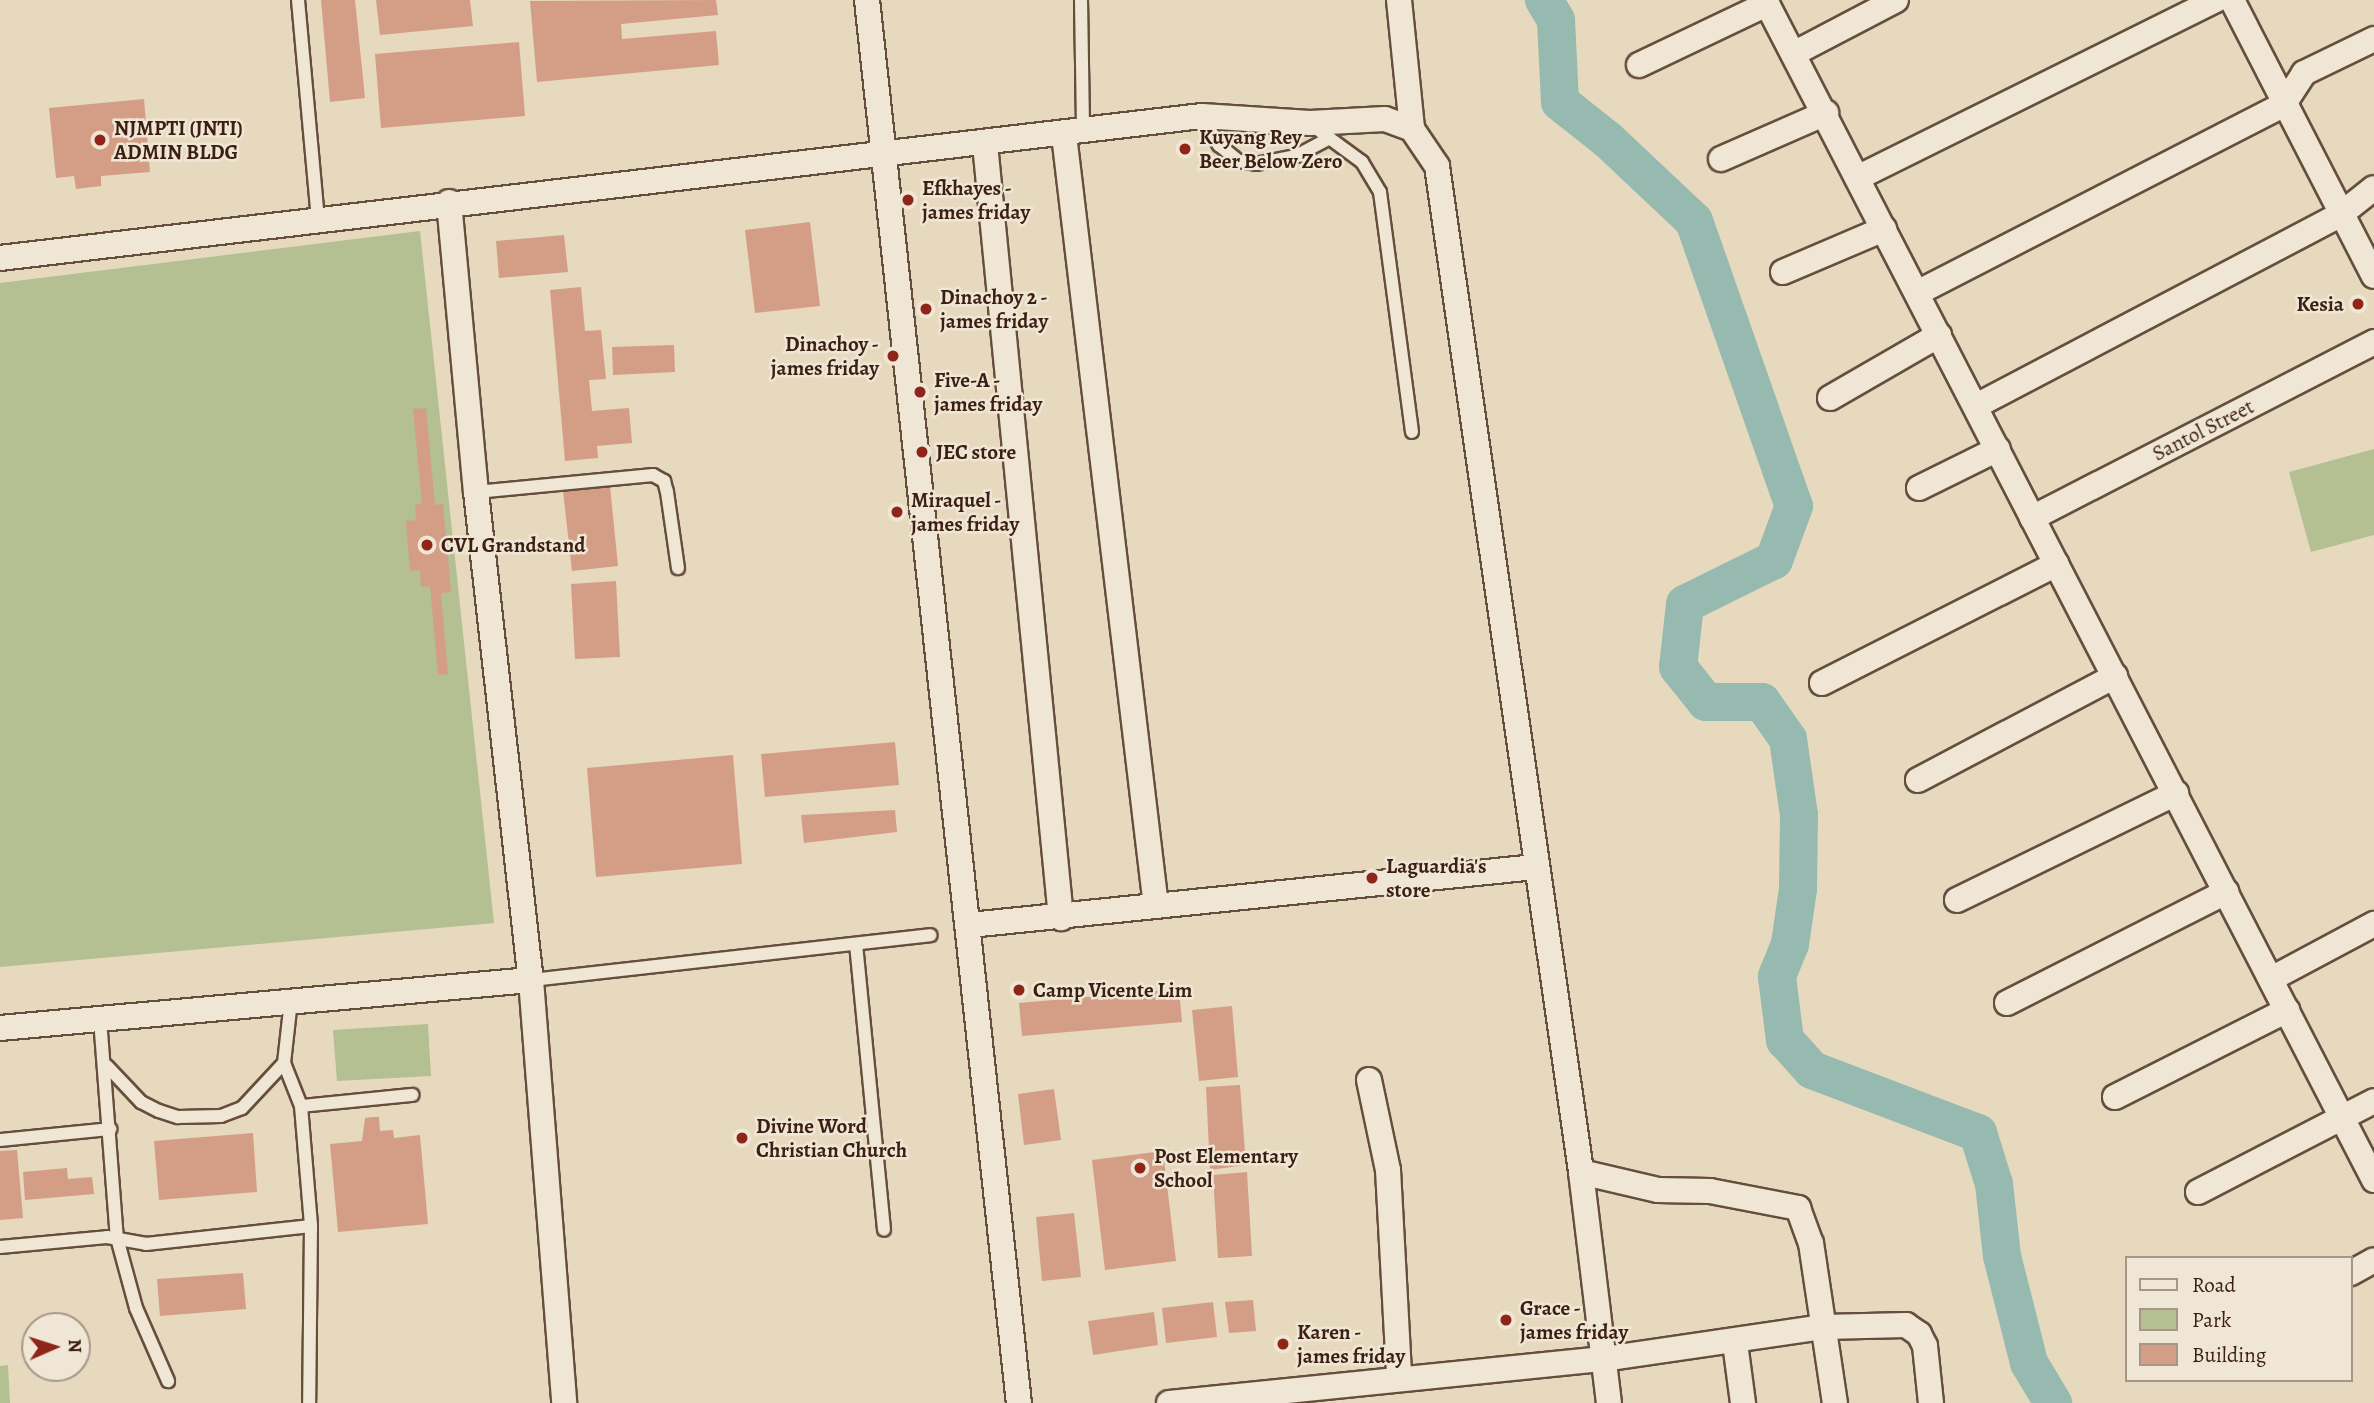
<!DOCTYPE html>
<style>
body{margin:0}
#map{position:relative;width:2374px;height:1403px;overflow:hidden;background:#e6d9be;font-family:Alegreya,serif}
div>[style]{position:absolute}
[style*='--x']{left:calc(var(--x)*1px);top:calc(var(--y)*1px);width:calc(var(--w)*1px);rotate:calc(var(--a)*1deg)}
.green>*{inset:0;background:#b4bf92}
.river>*{height:38px;margin:-19px;padding:0 19px;transform-origin:19px;border-radius:19px;background:#96baaf}
.building>*{inset:0;background:#d49e86}
.roads{filter:drop-shadow(2px 0 #664e3d) drop-shadow(-2px 0 #664e3d) drop-shadow(0 2px #664e3d) drop-shadow(0 -2px #664e3d)}
.lane>*{height:12px;margin:-6px;padding:0 6px;transform-origin:6px;border-radius:6px;background:#efe6d5}
.street>*{height:24px;margin:-12px;padding:0 12px;transform-origin:12px;border-radius:12px;background:#efe6d5}
.dots>*{width:19px;height:19px;translate:-50% -50%;box-sizing:border-box;border:4px solid #efe6d5;border-radius:50%}
span{translate:-50% -50%;white-space:nowrap;text-align:center;line-height:1.15;-webkit-text-stroke:5px #efe6d5;paint-order:stroke}
.poi-label{font-size:21px;color:#3c1f12;font-weight:700}
.left{translate:0 -50%;text-align:left}
.right{translate:-100% -50%;text-align:right}
.street-label{font-size:21px;color:#3c1f12}
.legend{position:absolute;left:2125px;top:1256px;width:228px;height:126px;box-sizing:border-box;background:#efe6d5;border:2px solid #a79687;margin:0;padding:9px 12px;list-style:none;font-size:21px;color:#3c1f12}
.legend li{display:flex;align-items:center;gap:14px;height:35px}
.legend b{width:35px;border:2px solid #a79687}
.north{position:absolute;left:21px;top:1312px;width:70px;height:70px;box-sizing:border-box;background:#efe6d5;border:2px solid #a79687;border-radius:50%;rotate:87deg;font-size:19px;font-weight:700;line-height:28px;text-align:center;color:#3c1f12}
.north::after{content:'';display:block;margin:auto;width:24px;height:32px;background:#8f2418;clip-path:polygon(50% 0,100% 100%,50% 72%,0 100%)}
</style>
<div id="map">
<div class="green">
<i style="clip-path:polygon(420px 231px,494px 923px,0 967px,0 283px)"></i>
<i style="clip-path:polygon(2374px 449px,2374px 535px,2311px 552px,2289px 472px)"></i>
<i style="clip-path:polygon(428px 1024px,431px 1076px,337px 1081px,333px 1030px)"></i>
<i style="clip-path:polygon(8px 1365px,10px 1403px,0 1403px,0 1366px)"></i>
</div>
<div class="river">
<i style="--x:1544;--y:0;--w:23;--a:59"></i>
<i style="--x:1556;--y:20;--w:82;--a:87.2"></i>
<i style="--x:1560;--y:102;--w:61;--a:38.4"></i>
<i style="--x:1608;--y:140;--w:118;--a:43.3"></i>
<i style="--x:1694;--y:221;--w:302;--a:70.7"></i>
<i style="--x:1794;--y:506;--w:58;--a:110.3"></i>
<i style="--x:1774;--y:560;--w:99;--a:153.7"></i>
<i style="--x:1685;--y:604;--w:63;--a:96.3"></i>
<i style="--x:1678;--y:667;--w:45;--a:51.3"></i>
<i style="--x:1706;--y:702;--w:56;--a:0"></i>
<i style="--x:1762;--y:702;--w:45;--a:54.9"></i>
<i style="--x:1788;--y:739;--w:77;--a:81.8"></i>
<i style="--x:1799;--y:815;--w:74;--a:90.8"></i>
<i style="--x:1798;--y:889;--w:56;--a:98.3"></i>
<i style="--x:1790;--y:944;--w:35;--a:112"></i>
<i style="--x:1777;--y:977;--w:64;--a:82.8"></i>
<i style="--x:1785;--y:1040;--w:40;--a:48"></i>
<i style="--x:1812;--y:1070;--w:178;--a:20.8"></i>
<i style="--x:1978;--y:1133;--w:53;--a:72.6"></i>
<i style="--x:1994;--y:1184;--w:72;--a:83.7"></i>
<i style="--x:2002;--y:1256;--w:110;--a:75.8"></i>
<i style="--x:2029;--y:1363;--w:47;--a:59"></i>
</div>
<div class="building">
<i style="clip-path:polygon(321px 0,355px 0,365px 98px,330px 102px)"></i>
<i style="clip-path:polygon(376px 0,470px 0,473px 26px,380px 35px)"></i>
<i style="clip-path:polygon(716px 0,718px 15px,621px 24px,622px 39px,716px 31px,719px 65px,537px 82px,530px 1px)"></i>
<i style="clip-path:polygon(519px 42px,525px 116px,381px 128px,375px 54px)"></i>
<i style="clip-path:polygon(144px 99px,150px 172px,101px 176px,101px 186px,76px 189px,74px 176px,56px 178px,49px 108px)"></i>
<i style="clip-path:polygon(810px 222px,820px 306px,755px 313px,745px 230px)"></i>
<i style="clip-path:polygon(564px 235px,568px 272px,499px 278px,496px 241px)"></i>
<i style="clip-path:polygon(581px 287px,585px 331px,601px 330px,606px 379px,589px 380px,592px 411px,629px 408px,632px 443px,597px 446px,598px 458px,565px 461px,550px 290px)"></i>
<i style="clip-path:polygon(674px 345px,675px 372px,613px 375px,612px 347px)"></i>
<i style="clip-path:polygon(426px 408px,435px 505px,443px 504px,451px 592px,441px 593px,448px 674px,438px 675px,430px 586px,421px 587px,420px 570px,410px 571px,406px 521px,416px 520px,415px 504px,422px 504px,413px 409px)"></i>
<i style="clip-path:polygon(610px 486px,618px 566px,572px 571px,563px 491px)"></i>
<i style="clip-path:polygon(616px 581px,620px 657px,575px 659px,571px 584px)"></i>
<i style="clip-path:polygon(895px 742px,899px 785px,765px 797px,761px 754px)"></i>
<i style="clip-path:polygon(733px 755px,742px 864px,596px 877px,587px 768px)"></i>
<i style="clip-path:polygon(895px 810px,897px 832px,804px 843px,801px 815px)"></i>
<i style="clip-path:polygon(1179px 989px,1182px 1022px,1022px 1036px,1019px 1003px)"></i>
<i style="clip-path:polygon(1232px 1006px,1238px 1077px,1199px 1081px,1192px 1010px)"></i>
<i style="clip-path:polygon(1240px 1085px,1246px 1165px,1210px 1170px,1206px 1087px)"></i>
<i style="clip-path:polygon(1054px 1089px,1061px 1140px,1024px 1145px,1018px 1094px)"></i>
<i style="clip-path:polygon(372px 1117px,379px 1117px,380px 1131px,393px 1130px,394px 1138px,420px 1135px,428px 1224px,338px 1232px,330px 1144px,362px 1141px,365px 1118px)"></i>
<i style="clip-path:polygon(253px 1133px,257px 1192px,159px 1200px,154px 1141px)"></i>
<i style="clip-path:polygon(17px 1150px,23px 1218px,0 1220px,0 1151px)"></i>
<i style="clip-path:polygon(1163px 1151px,1176px 1261px,1105px 1270px,1092px 1160px)"></i>
<i style="clip-path:polygon(67px 1168px,68px 1179px,92px 1177px,94px 1194px,25px 1200px,23px 1172px)"></i>
<i style="clip-path:polygon(1247px 1172px,1252px 1256px,1218px 1258px,1213px 1175px)"></i>
<i style="clip-path:polygon(1074px 1213px,1081px 1277px,1042px 1281px,1036px 1217px)"></i>
<i style="clip-path:polygon(243px 1273px,246px 1309px,160px 1316px,157px 1279px)"></i>
<i style="clip-path:polygon(1253px 1300px,1256px 1331px,1229px 1333px,1225px 1302px)"></i>
<i style="clip-path:polygon(1213px 1302px,1217px 1337px,1166px 1343px,1162px 1308px)"></i>
<i style="clip-path:polygon(1154px 1312px,1158px 1345px,1093px 1355px,1088px 1321px)"></i>
</div>
<div class="roads">
<div class="lane">
<i style="--x:298;--y:0;--w:219;--a:84.8"></i>
<i style="--x:1081;--y:0;--w:132;--a:89.1"></i>
<i style="--x:1202;--y:116;--w:34;--a:60"></i>
<i style="--x:1219;--y:145;--w:26;--a:39"></i>
<i style="--x:1239;--y:161;--w:17;--a:10"></i>
<i style="--x:1256;--y:164;--w:41;--a:-11.3"></i>
<i style="--x:1296;--y:156;--w:38;--a:-28"></i>
<i style="--x:1313;--y:126;--w:61;--a:36.3"></i>
<i style="--x:1362;--y:162;--w:35;--a:59"></i>
<i style="--x:1380;--y:192;--w:242;--a:82.4"></i>
<i style="--x:476;--y:492;--w:178;--a:-5.5"></i>
<i style="--x:653;--y:475;--w:13;--a:29"></i>
<i style="--x:664;--y:481;--w:11;--a:75"></i>
<i style="--x:667;--y:492;--w:77;--a:81.8"></i>
<i style="--x:856;--y:944;--w:287;--a:84.4"></i>
<i style="--x:531;--y:980;--w:402;--a:-6.4"></i>
<i style="--x:100;--y:1019;--w:220;--a:85.6"></i>
<i style="--x:117;--y:1238;--w:73;--a:74.8"></i>
<i style="--x:136;--y:1308;--w:80;--a:66.3"></i>
<i style="--x:284;--y:1063;--w:46;--a:68.4"></i>
<i style="--x:301;--y:1106;--w:120;--a:85.2"></i>
<i style="--x:311;--y:1226;--w:177;--a:90.6"></i>
<i style="--x:107;--y:1066;--w:50;--a:46.6"></i>
<i style="--x:141;--y:1102;--w:20;--a:27"></i>
<i style="--x:159;--y:1111;--w:20;--a:18"></i>
<i style="--x:178;--y:1117;--w:43;--a:-1.3"></i>
<i style="--x:221;--y:1116;--w:22;--a:-21"></i>
<i style="--x:242;--y:1108;--w:62;--a:-47"></i>
<i style="--x:284;--y:1063;--w:62;--a:-83.6"></i>
<i style="--x:301;--y:1106;--w:112;--a:-5.7"></i>
<i style="--x:0;--y:1140;--w:111;--a:-5.7"></i>
<i style="--x:0;--y:1247;--w:107;--a:-5.3"></i>
<i style="--x:107;--y:1237;--w:40;--a:10"></i>
<i style="--x:146;--y:1244;--w:166;--a:-6.2"></i>
</div>
<div class="street">
<i style="--x:867;--y:0;--w:1411;--a:83.82"></i>
<i style="--x:1399;--y:0;--w:130;--a:84.2"></i>
<i style="--x:1412;--y:129;--w:45;--a:56"></i>
<i style="--x:1437;--y:166;--w:1016;--a:81.85"></i>
<i style="--x:1581;--y:1172;--w:233;--a:83.1"></i>
<i style="--x:1765;--y:0;--w:1328;--a:62.7"></i>
<i style="--x:2232;--y:0;--w:310;--a:62.8"></i>
<i style="--x:1795;--y:53;--w:114;--a:-27.7"></i>
<i style="--x:1639;--y:65;--w:142;--a:-25.5"></i>
<i style="--x:1064;--y:135;--w:776;--a:83.2"></i>
<i style="--x:985;--y:144;--w:778;--a:84.39"></i>
<i style="--x:1721;--y:159;--w:115;--a:-23.7"></i>
<i style="--x:1857;--y:178;--w:401;--a:-26.4"></i>
<i style="--x:449;--y:202;--w:291;--a:84.7"></i>
<i style="--x:476;--y:492;--w:491;--a:83.6"></i>
<i style="--x:531;--y:980;--w:424;--a:85.5"></i>
<i style="--x:0;--y:258;--w:1210;--a:-6.74"></i>
<i style="--x:1202;--y:116;--w:108;--a:3.7"></i>
<i style="--x:1310;--y:123;--w:75;--a:-3.1"></i>
<i style="--x:1385;--y:119;--w:29;--a:20"></i>
<i style="--x:1783;--y:272;--w:110;--a:-23.1"></i>
<i style="--x:1917;--y:293;--w:413;--a:-27.2"></i>
<i style="--x:2284;--y:104;--w:37;--a:-57"></i>
<i style="--x:2304;--y:73;--w:78;--a:-25.9"></i>
<i style="--x:1830;--y:398;--w:126;--a:-30"></i>
<i style="--x:1976;--y:406;--w:411;--a:-27.7"></i>
<i style="--x:2340;--y:215;--w:43;--a:-38.5"></i>
<i style="--x:1919;--y:488;--w:88;--a:-26.3"></i>
<i style="--x:2032;--y:518;--w:385;--a:-27.2"></i>
<i style="--x:1822;--y:683;--w:263;--a:-26.9"></i>
<i style="--x:1918;--y:780;--w:223;--a:-27.8"></i>
<i style="--x:1957;--y:900;--w:244;--a:-26"></i>
<i style="--x:970;--y:925;--w:568;--a:-5.86"></i>
<i style="--x:2271;--y:979;--w:117;--a:-28.1"></i>
<i style="--x:2007;--y:1003;--w:246;--a:-26.9"></i>
<i style="--x:0;--y:1028;--w:533;--a:-5.17"></i>
<i style="--x:1369;--y:1080;--w:92;--a:78.1"></i>
<i style="--x:1388;--y:1170;--w:206;--a:86.9"></i>
<i style="--x:2115;--y:1097;--w:193;--a:-26.8"></i>
<i style="--x:1581;--y:1172;--w:79;--a:13.2"></i>
<i style="--x:1658;--y:1190;--w:52;--a:1.1"></i>
<i style="--x:1710;--y:1191;--w:90;--a:10.9"></i>
<i style="--x:1798;--y:1208;--w:37;--a:70"></i>
<i style="--x:1811;--y:1243;--w:162;--a:81.5"></i>
<i style="--x:2198;--y:1192;--w:198;--a:-27.3"></i>
<i style="--x:2351;--y:1273;--w:26;--a:-29"></i>
<i style="--x:1735;--y:1343;--w:61;--a:82.4"></i>
<i style="--x:1169;--y:1403;--w:437;--a:-5.8"></i>
<i style="--x:1604;--y:1359;--w:222;--a:-8.3"></i>
<i style="--x:1824;--y:1327;--w:82;--a:-1.4"></i>
<i style="--x:1906;--y:1325;--w:16;--a:35"></i>
<i style="--x:1919;--y:1334;--w:13;--a:63"></i>
<i style="--x:1925;--y:1346;--w:57;--a:84"></i>
</div>
</div>
<div class="dots">
<i style="left:100px;top:140px;background:#8f2418"></i>
<i style="left:1185px;top:149px;background:#8f2418"></i>
<i style="left:908px;top:200px;background:#8f2418"></i>
<i style="left:2358px;top:304px;background:#8f2418"></i>
<i style="left:926px;top:309px;background:#8f2418"></i>
<i style="left:893px;top:356px;background:#8f2418"></i>
<i style="left:920px;top:392px;background:#8f2418"></i>
<i style="left:922px;top:452px;background:#8f2418"></i>
<i style="left:897px;top:512px;background:#8f2418"></i>
<i style="left:427px;top:545px;background:#8f2418"></i>
<i style="left:1372px;top:878px;background:#8f2418"></i>
<i style="left:1019px;top:990px;background:#8f2418"></i>
<i style="left:742px;top:1138px;background:#8f2418"></i>
<i style="left:1140px;top:1168px;background:#8f2418"></i>
<i style="left:1506px;top:1320px;background:#8f2418"></i>
<i style="left:1283px;top:1344px;background:#8f2418"></i>
</div>
<div class="poi-label">
<span class="left" style="left:114px;top:140px">NJMPTI (JNTI)<br>ADMIN BLDG</span>
<span class="left" style="left:1199px;top:149px">Kuyang Rey<br>Beer Below Zero</span>
<span class="left" style="left:922px;top:200px">Efkhayes -<br>james friday</span>
<span class="left" style="left:940px;top:309px">Dinachoy 2 -<br>james friday</span>
<span class="right" style="left:2344px;top:304px">Kesia</span>
<span class="right" style="left:879px;top:356px">Dinachoy -<br>james friday</span>
<span class="left" style="left:934px;top:392px">Five-A -<br>james friday</span>
<span class="left" style="left:936px;top:452px">JEC store</span>
<span class="left" style="left:911px;top:512px">Miraquel -<br>james friday</span>
<span class="left" style="left:441px;top:545px">CVL Grandstand</span>
<span class="left" style="left:1386px;top:878px">Laguardia's<br>store</span>
<span class="left" style="left:1033px;top:990px">Camp Vicente Lim</span>
<span class="left" style="left:756px;top:1138px">Divine Word<br>Christian Church</span>
<span class="left" style="left:1154px;top:1168px">Post Elementary<br>School</span>
<span class="left" style="left:1520px;top:1320px">Grace -<br>james friday</span>
<span class="left" style="left:1297px;top:1344px">Karen -<br>james friday</span>
</div>
<div class="street-label">
<span style="left:2203px;top:430px;rotate:-27deg">Santol Street</span>
</div>
<ul class="legend">
<li><b style="height:9px;background:#efe6d5"></b>Road</li>
<li><b style="height:19px;background:#b4bf92"></b>Park</li>
<li><b style="height:19px;background:#d49e86"></b>Building</li>
</ul>
<div class="north">N</div>
</div>
